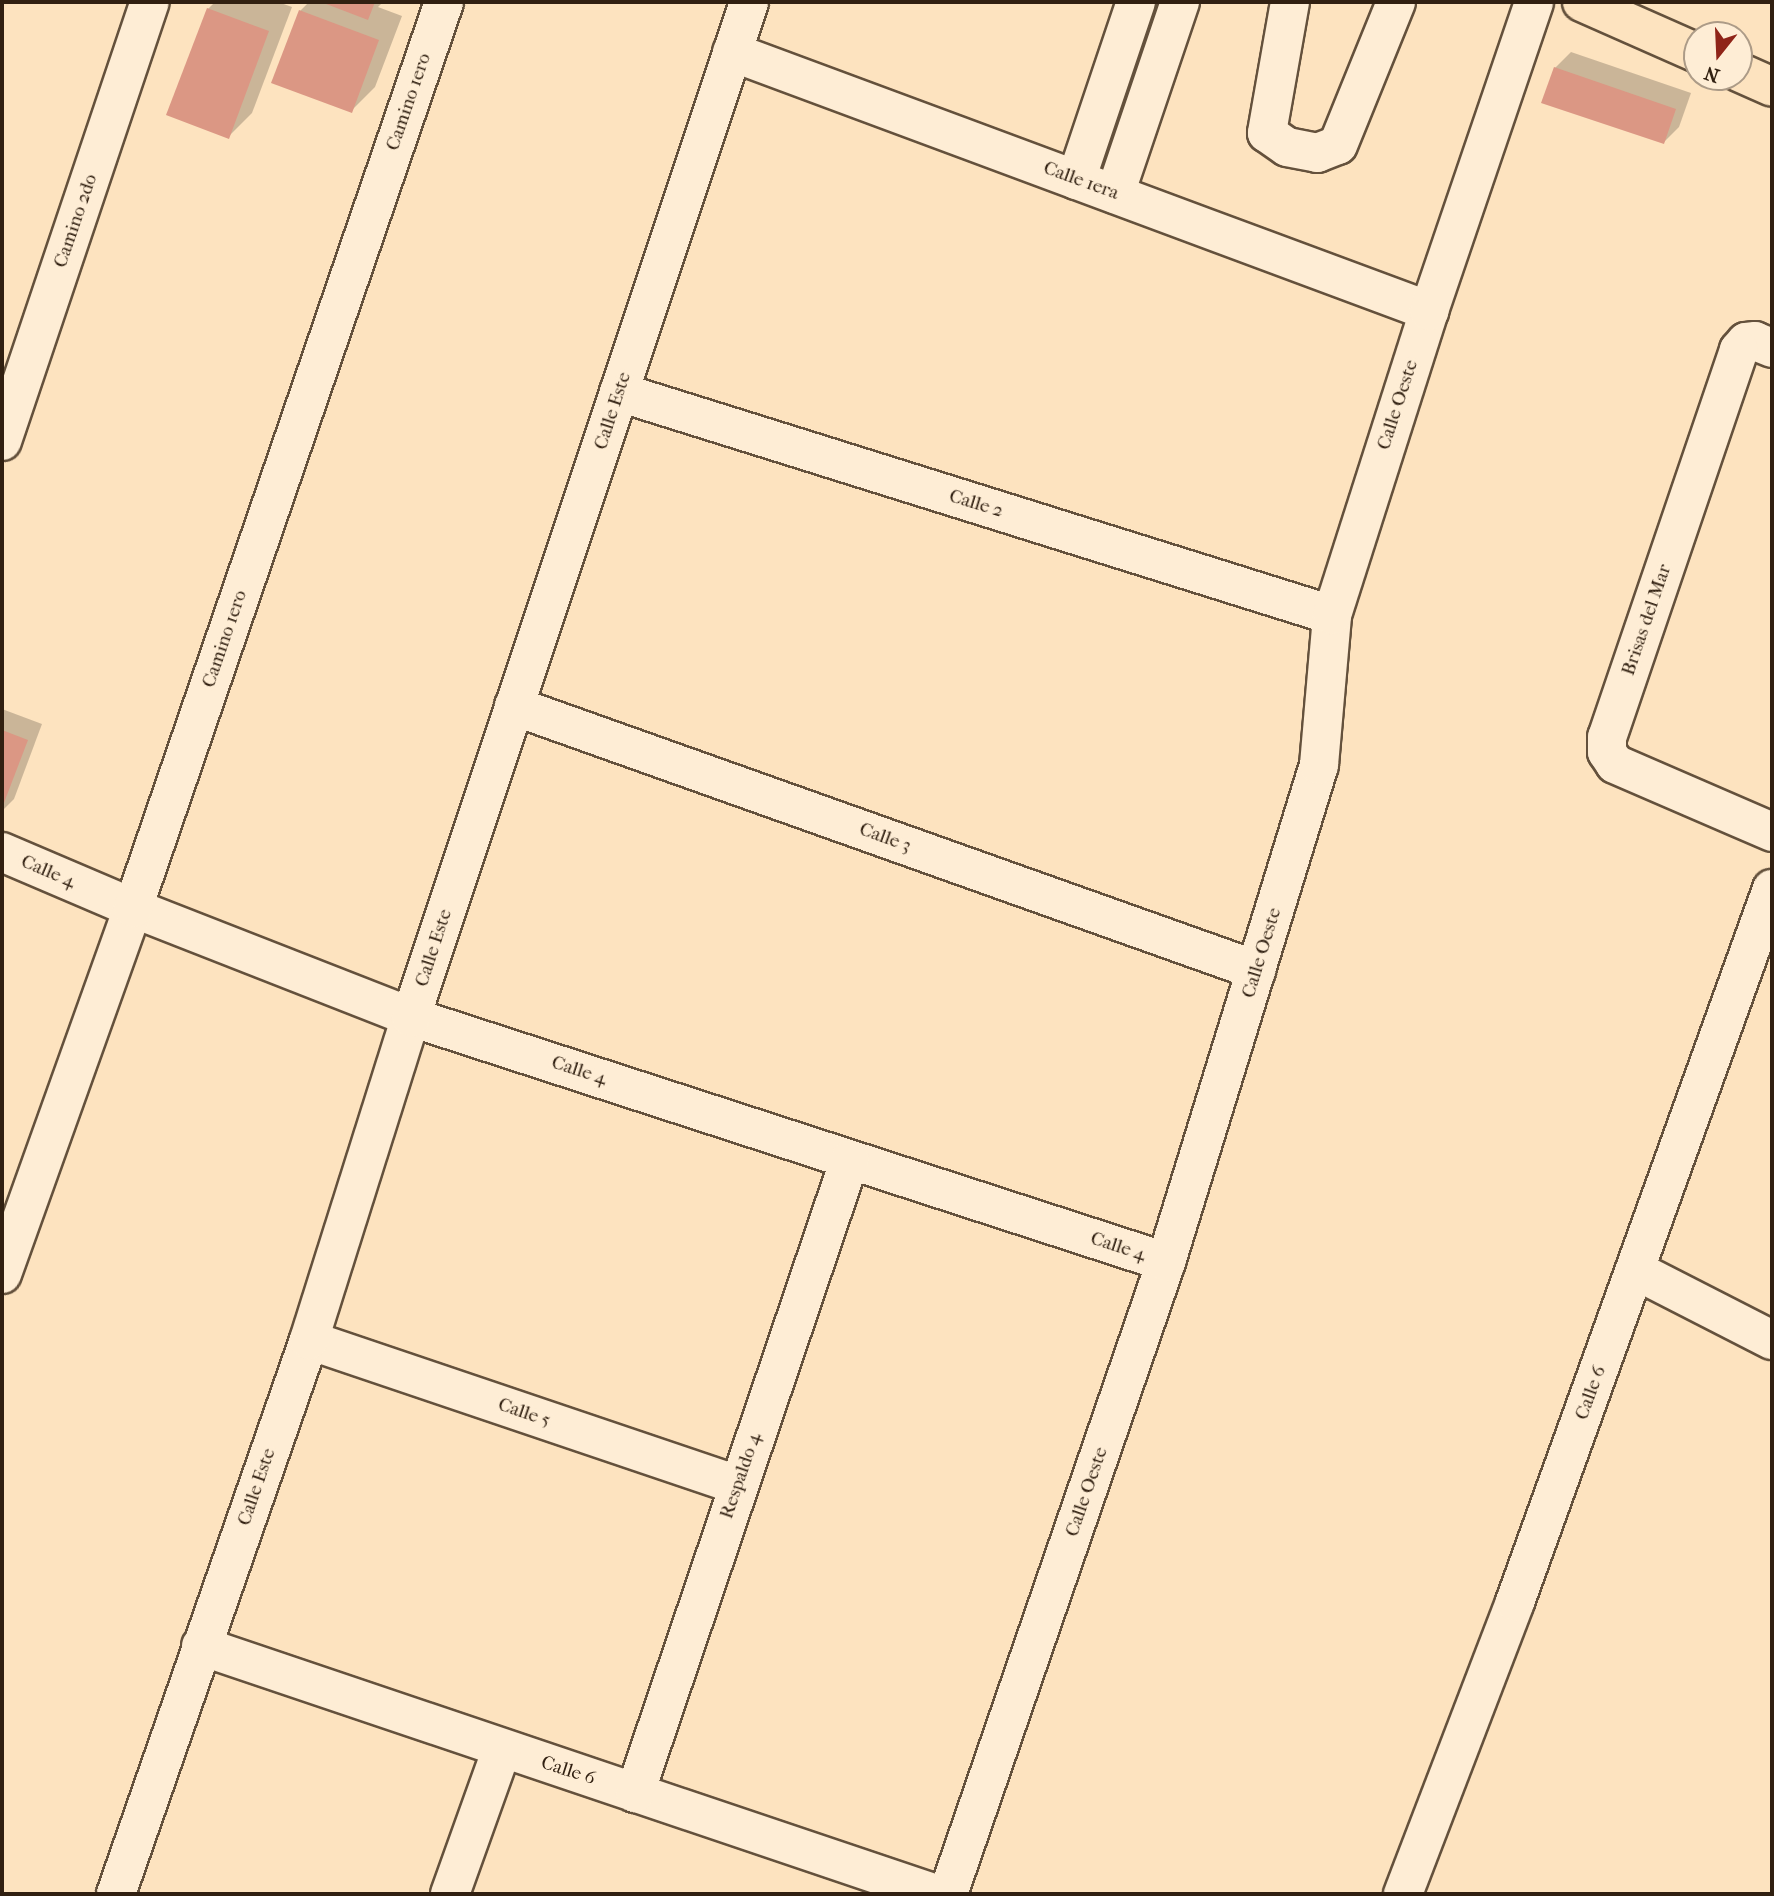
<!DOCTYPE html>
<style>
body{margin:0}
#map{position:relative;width:1774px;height:1896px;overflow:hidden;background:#fde3bf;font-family:"IM FELL French Canon",serif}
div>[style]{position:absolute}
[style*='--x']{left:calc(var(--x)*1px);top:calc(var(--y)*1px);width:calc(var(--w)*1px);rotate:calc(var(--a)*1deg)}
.shadow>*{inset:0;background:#0003}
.building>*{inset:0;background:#db9784}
.roads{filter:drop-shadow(2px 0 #64513c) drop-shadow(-2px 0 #64513c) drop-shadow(0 2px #64513c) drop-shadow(0 -2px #64513c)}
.minor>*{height:38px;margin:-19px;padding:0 19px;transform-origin:19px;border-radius:19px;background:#feedd5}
.major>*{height:38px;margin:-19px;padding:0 19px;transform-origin:19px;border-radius:19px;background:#fde3bf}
span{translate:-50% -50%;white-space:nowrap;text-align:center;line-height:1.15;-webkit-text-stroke:7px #feedd5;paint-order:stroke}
.street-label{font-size:19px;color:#312011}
.frame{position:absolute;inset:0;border:4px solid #312011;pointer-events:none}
.north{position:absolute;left:1683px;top:21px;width:70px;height:70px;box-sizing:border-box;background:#feedd5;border:2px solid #ac9b87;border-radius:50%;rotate:198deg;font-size:19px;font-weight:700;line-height:28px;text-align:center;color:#312011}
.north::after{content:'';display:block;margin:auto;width:24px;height:32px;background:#8f2418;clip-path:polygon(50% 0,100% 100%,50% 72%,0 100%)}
</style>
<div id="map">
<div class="shadow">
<i style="clip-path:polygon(215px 2px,278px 2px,292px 7px,252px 113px,228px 137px,208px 9px)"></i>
<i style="clip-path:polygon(309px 2px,383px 2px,378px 7px,402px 16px,375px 87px,351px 111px,300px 11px)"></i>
<i style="clip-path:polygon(1571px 52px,1691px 93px,1679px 127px,1664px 142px,1555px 68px)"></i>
<i style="clip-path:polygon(2px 709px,42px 724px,14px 799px,2px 811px)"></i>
</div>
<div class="building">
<i style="clip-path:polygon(321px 2px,375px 2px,368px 20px)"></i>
<i style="clip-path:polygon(207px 8px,269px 31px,229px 139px,166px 115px)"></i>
<i style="clip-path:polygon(299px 10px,379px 40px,352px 113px,271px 83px)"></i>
<i style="clip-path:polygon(1554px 67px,1676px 109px,1664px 144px,1541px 103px)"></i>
<i style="clip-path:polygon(2px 730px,28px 740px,2px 808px)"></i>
</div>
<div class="roads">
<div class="minor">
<i style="--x:1290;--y:2;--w:133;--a:100"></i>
<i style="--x:1267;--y:133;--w:24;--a:35"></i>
<i style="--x:1287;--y:147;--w:31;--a:11"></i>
<i style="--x:1317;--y:153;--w:22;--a:-21"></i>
<i style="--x:1338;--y:145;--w:154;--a:-67.9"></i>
<i style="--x:732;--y:52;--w:744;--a:20.38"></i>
<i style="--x:1076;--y:180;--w:188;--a:-71.4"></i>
<i style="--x:1115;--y:194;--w:203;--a:-71.3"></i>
<i style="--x:1772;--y:348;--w:18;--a:-158"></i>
<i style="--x:1755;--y:341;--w:9;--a:174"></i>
<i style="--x:1746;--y:342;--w:11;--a:131"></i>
<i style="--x:1739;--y:350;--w:409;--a:108.8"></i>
<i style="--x:1607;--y:737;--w:15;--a:90"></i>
<i style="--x:1607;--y:752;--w:14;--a:56"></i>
<i style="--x:1615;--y:764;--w:171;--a:23.4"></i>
<i style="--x:619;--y:392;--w:747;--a:17.37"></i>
<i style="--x:2;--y:441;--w:463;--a:-71.4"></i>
<i style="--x:514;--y:706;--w:788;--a:19.59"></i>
<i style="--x:2;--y:852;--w:142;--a:23.1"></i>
<i style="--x:133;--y:908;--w:299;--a:21.4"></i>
<i style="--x:411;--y:1017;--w:794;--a:17.98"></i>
<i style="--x:1635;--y:1270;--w:154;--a:27.1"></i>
<i style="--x:2;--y:1274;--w:389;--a:-70.3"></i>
<i style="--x:133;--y:908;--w:958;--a:-71.05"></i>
<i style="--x:309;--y:1340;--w:453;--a:18.7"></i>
<i style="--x:201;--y:1646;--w:776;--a:18.65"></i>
<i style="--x:635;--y:1793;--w:669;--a:-71.27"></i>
<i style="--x:116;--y:1894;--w:587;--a:-70.79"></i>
<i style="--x:309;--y:1340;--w:339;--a:-72.5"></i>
<i style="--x:411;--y:1017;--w:1070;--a:-71.58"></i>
<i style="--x:450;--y:1894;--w:154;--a:-70.3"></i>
<i style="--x:948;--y:1894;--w:669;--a:-70.97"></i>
<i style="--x:1166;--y:1262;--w:520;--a:-72.89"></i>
<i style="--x:1319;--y:765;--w:151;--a:-85"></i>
<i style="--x:1332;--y:615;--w:319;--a:-72.3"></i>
<i style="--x:1429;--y:311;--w:326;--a:-71.2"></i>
<i style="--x:1403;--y:1894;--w:313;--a:-69"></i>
<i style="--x:1515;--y:1602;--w:758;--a:-70.18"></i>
</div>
<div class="major">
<i style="--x:1582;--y:2;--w:126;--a:23.9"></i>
<i style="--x:1739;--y:72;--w:36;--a:24"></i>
</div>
</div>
<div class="street-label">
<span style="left:409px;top:102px;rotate:-71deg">Camino 1ero</span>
<span style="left:1081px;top:181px;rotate:20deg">Calle 1era</span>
<span style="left:76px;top:221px;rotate:-71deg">Camino 2do</span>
<span style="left:1398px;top:405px;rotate:-72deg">Calle Oeste</span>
<span style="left:613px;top:411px;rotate:-72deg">Calle Este</span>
<span style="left:976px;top:504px;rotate:17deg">Calle 2</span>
<span style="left:1647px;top:620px;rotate:-71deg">Brisas del Mar</span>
<span style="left:225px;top:639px;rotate:-71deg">Camino 1ero</span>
<span style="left:885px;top:838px;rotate:20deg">Calle 3</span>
<span style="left:48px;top:872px;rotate:23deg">Calle 4</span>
<span style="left:434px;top:948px;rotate:-72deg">Calle Este</span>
<span style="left:1262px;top:953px;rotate:-73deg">Calle Oeste</span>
<span style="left:579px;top:1071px;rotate:18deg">Calle 4</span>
<span style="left:1118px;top:1247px;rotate:18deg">Calle 4</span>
<span style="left:1591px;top:1393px;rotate:-70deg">Calle 6</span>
<span style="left:524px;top:1413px;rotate:19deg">Calle 5</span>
<span style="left:741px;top:1476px;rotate:-71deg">Respaldo 4</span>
<span style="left:257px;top:1487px;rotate:-71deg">Calle Este</span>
<span style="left:1087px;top:1492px;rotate:-71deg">Calle Oeste</span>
<span style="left:568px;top:1771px;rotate:18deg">Calle 6</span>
</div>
<div class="frame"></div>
<div class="north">N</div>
</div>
